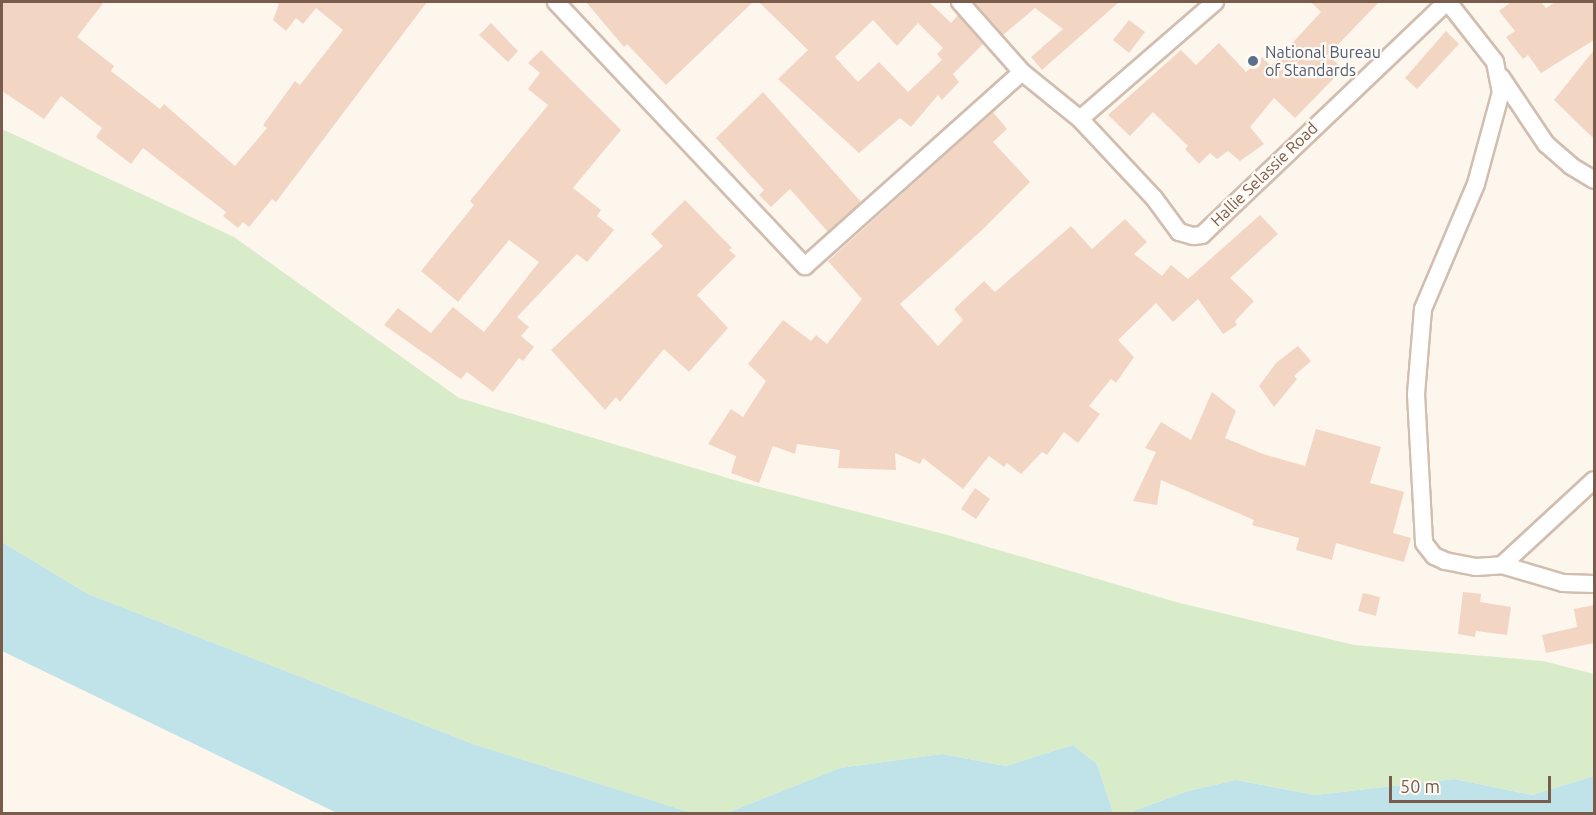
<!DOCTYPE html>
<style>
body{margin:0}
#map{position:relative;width:1596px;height:815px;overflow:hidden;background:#fdf6ec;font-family:Ubuntu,sans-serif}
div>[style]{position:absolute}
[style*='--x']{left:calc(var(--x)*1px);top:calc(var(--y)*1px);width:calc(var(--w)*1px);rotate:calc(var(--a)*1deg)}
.green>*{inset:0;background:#d8ecc9}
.water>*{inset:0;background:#bfe3e8}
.building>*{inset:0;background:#f3d5c3}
.roads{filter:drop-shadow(2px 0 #d1beb0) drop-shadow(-2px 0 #d1beb0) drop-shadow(0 2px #d1beb0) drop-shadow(0 -2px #d1beb0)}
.street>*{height:16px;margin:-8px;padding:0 8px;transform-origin:8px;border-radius:8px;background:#fff}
.dots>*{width:16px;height:16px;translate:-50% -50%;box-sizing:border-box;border:3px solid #fffaf3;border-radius:50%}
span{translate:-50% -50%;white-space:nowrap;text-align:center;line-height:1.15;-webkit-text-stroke:4.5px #fffaf3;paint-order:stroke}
.service-label{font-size:16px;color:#4e5e75}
.left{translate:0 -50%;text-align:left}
.street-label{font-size:16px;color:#7a5c4d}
.frame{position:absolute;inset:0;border:3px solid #7a5c4d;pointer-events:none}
.scale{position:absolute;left:1389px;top:776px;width:162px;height:27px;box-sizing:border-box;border:3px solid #7a5c4d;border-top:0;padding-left:8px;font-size:18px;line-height:21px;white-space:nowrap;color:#7a5c4d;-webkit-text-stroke:4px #fffaf3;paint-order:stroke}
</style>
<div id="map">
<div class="green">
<i style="clip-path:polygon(2px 129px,234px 237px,459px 398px,741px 482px,944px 534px,1176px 602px,1354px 645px,1543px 661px,1594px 674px,1594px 776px,1532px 795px,1454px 779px,1315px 795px,1236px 780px,1188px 791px,1128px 813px,1113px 813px,1097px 764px,1073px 745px,1006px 766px,942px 754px,840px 768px,727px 813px,692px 813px,473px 744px,88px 594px,2px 542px)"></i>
</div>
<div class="water">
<i style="clip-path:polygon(2px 542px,88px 594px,473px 744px,692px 813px,337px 813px,2px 651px)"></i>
<i style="clip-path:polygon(1073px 745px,1097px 764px,1113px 813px,727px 813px,840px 768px,942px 754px,1006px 766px)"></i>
<i style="clip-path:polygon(1594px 776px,1594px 813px,1128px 813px,1188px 791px,1236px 780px,1315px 795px,1454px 779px,1532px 795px)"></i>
</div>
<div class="building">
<i style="clip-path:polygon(2px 2px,104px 2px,77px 37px,114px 66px,111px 71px,160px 109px,164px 104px,235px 166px,267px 128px,263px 125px,295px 81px,300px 85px,343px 30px,316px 8px,303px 24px,296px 18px,286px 31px,273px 20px,279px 4px,275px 2px,427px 2px,276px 202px,272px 199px,249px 227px,243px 222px,238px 228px,223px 216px,226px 212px,143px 148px,131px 164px,96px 137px,102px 128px,61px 96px,44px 119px,2px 91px)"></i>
<i style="clip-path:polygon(586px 2px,753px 2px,666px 85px,627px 44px,624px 47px)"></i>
<i style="clip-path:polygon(evenodd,759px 2px,929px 2px,951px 23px,958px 15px,983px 44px,953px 74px,959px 82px,942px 100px,938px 95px,911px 127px,900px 118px,859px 153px,778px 79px,808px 50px,759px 2px,873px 20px,897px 46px,918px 23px,943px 48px,937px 54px,942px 60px,908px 92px,879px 62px,858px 82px,835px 57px,873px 20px)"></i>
<i style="clip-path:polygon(974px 2px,1119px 2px,1042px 70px,1031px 57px,1063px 29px,1035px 8px,1003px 35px)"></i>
<i style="clip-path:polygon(1311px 2px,1379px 2px,1328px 55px,1343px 69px,1295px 118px,1274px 98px,1250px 127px,1264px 144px,1240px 161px,1228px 151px,1217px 159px,1210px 153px,1199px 164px,1185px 149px,1188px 146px,1153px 112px,1130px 136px,1108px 115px,1181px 50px,1196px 65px,1219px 43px,1246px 72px,1262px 57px,1271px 66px,1321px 12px)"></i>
<i style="clip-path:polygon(1511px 2px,1541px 2px,1546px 8px,1555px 2px,1594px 2px,1594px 40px,1541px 73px,1528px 55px,1523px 59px,1506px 37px,1515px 31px,1499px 11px)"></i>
<i style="clip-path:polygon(1129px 20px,1145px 32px,1129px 53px,1113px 40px)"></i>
<i style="clip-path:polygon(491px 23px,518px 51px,508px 62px,479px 35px)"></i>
<i style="clip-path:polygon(1446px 31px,1459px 44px,1417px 89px,1405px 78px)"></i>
<i style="clip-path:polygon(541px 50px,621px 130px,573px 188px,601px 210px,597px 216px,614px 230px,587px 262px,577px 254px,517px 317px,529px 327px,521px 336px,534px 347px,523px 361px,519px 358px,493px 392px,467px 372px,461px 379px,384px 325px,398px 308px,431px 333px,453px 307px,484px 332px,539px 262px,509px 240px,458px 302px,421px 271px,474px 205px,470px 201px,548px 105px,528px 89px,540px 73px,528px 63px)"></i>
<i style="clip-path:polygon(1594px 50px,1594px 139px,1554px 100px)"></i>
<i style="clip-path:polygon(763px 92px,861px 202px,828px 232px,790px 189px,771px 207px,759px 195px,764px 190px,716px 138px)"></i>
<i style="clip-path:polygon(993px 112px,1007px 129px,993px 142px,1030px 182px,981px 231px,900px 304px,938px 346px,963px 320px,954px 309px,984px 281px,995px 292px,1071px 226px,1092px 249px,1125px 219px,1147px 242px,1134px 254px,1162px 276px,1171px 265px,1188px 279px,1260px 215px,1278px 234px,1230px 278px,1254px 301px,1235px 321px,1237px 325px,1223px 334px,1198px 299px,1173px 322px,1156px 303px,1118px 340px,1134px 357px,1116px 383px,1111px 379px,1089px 406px,1100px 414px,1078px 443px,1064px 432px,1047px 455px,1042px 452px,1021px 474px,1007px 463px,1004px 467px,989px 456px,963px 489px,923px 458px,920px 464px,895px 453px,896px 470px,838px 468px,840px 450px,797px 444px,795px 454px,773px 446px,759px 483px,731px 473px,736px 456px,708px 444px,731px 409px,743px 417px,766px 381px,748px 364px,783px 320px,811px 341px,816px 335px,827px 344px,862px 299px,828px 261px)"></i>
<i style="clip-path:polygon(685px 200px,732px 248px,729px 250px,736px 256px,697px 295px,728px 328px,689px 372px,664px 349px,620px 402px,616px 397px,605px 410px,551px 350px,663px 246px,651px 234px)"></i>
<i style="clip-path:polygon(1298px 346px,1311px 361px,1294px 376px,1297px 379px,1274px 407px,1259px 386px,1276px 363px)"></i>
<i style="clip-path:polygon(1212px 392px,1236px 411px,1225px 438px,1263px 454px,1305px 466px,1316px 429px,1381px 447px,1370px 483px,1404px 492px,1393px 533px,1411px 538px,1404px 562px,1336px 543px,1332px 560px,1296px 550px,1299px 538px,1252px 525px,1254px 520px,1161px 480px,1157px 505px,1133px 501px,1156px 452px,1145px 448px,1161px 422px,1191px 440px)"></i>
<i style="clip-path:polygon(975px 488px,990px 499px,976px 519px,961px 509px)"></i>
<i style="clip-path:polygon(1463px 592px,1481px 594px,1480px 602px,1511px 607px,1507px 635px,1476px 631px,1475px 637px,1458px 634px)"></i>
<i style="clip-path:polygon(1363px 593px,1380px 597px,1376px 616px,1358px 611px)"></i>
<i style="clip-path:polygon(1594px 605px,1594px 643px,1546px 653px,1542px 635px,1577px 627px,1574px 609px)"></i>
</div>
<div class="roads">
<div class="street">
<i style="--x:556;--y:2;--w:363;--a:46.7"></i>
<i style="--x:805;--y:266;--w:291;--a:-41.8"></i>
<i style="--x:960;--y:2;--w:94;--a:48.5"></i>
<i style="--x:1022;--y:72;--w:75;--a:39"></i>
<i style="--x:1080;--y:119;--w:108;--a:46.9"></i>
<i style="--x:1154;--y:198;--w:42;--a:53.7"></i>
<i style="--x:1179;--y:232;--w:15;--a:16"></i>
<i style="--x:1193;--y:236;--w:9;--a:-6"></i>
<i style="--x:1202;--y:235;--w:338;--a:-43.6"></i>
<i style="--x:1448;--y:2;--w:76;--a:51.9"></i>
<i style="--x:1495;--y:62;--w:31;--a:79"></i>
<i style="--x:1501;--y:92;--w:95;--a:105.2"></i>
<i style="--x:1476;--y:184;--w:136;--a:113"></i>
<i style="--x:1423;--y:309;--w:85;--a:94.7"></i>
<i style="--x:1416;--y:394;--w:149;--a:86.9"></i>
<i style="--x:1424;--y:543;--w:16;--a:52"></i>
<i style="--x:1434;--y:556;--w:12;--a:24"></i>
<i style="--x:1445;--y:561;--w:32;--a:11"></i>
<i style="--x:1476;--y:567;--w:26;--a:-4"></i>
<i style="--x:1502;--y:565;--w:64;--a:16.4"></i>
<i style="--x:1563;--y:583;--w:31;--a:2"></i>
<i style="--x:1501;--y:77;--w:81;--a:56.1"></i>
<i style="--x:1546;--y:144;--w:33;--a:41"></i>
<i style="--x:1571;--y:166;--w:27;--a:31"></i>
<i style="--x:1080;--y:119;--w:179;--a:-40.9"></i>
<i style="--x:1502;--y:565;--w:125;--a:-42.7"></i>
</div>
</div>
<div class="dots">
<i style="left:1253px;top:61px;background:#5c6f8a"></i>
</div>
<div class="service-label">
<span class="left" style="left:1265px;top:61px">National Bureau<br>of Standards</span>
</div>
<div class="street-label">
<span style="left:1264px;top:174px;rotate:-44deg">Hallie Selassie Road</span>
</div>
<div class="frame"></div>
<div class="scale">50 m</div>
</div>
